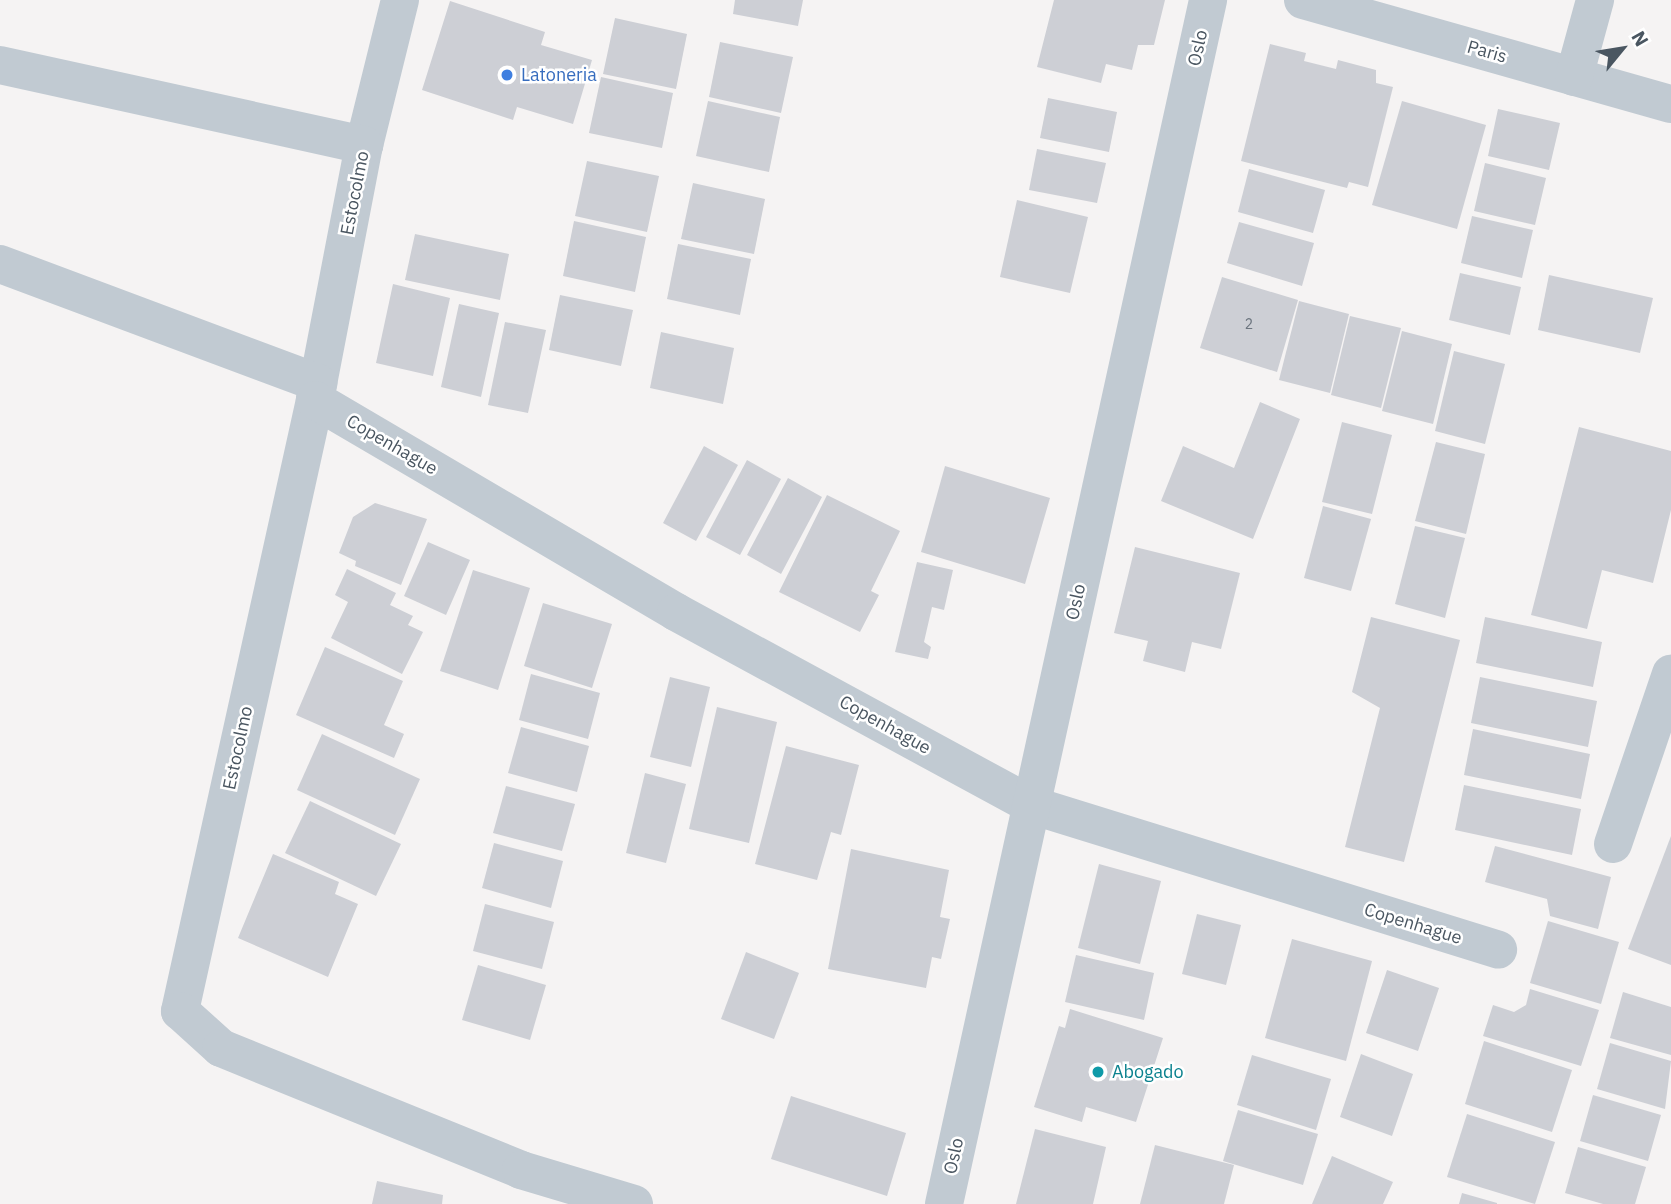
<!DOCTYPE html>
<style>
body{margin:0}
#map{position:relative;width:1671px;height:1204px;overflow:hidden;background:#f5f3f3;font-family:"IBM Plex Sans",sans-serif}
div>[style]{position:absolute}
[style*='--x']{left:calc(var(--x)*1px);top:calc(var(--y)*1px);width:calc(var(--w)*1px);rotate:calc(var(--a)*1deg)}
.building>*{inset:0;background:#cdcfd5}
.street>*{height:38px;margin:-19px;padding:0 19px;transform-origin:19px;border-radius:19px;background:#c1cad2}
.dots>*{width:19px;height:19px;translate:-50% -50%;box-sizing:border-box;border:4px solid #fff;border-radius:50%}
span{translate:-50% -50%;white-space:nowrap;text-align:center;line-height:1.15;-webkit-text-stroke:5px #fff;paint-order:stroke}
.number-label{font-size:14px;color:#6b747e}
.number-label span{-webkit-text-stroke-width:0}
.street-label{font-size:18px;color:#4a5661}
.shop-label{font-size:18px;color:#366cbe}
.left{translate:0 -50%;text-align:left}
.culture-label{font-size:18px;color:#0d838f}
.north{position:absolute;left:1587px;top:14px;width:70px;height:70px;-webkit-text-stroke:5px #fff;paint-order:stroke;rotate:60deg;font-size:19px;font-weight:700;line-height:28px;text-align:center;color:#4a5661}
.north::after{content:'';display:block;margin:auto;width:24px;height:32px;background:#4a5661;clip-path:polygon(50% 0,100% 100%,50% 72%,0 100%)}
</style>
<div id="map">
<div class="building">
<i style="clip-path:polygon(735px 0,803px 0,798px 26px,733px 14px)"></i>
<i style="clip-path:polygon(1054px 0,1165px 0,1154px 45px,1138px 45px,1132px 70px,1106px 64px,1101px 83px,1037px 67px)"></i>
<i style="clip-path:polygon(450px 1px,545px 32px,541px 45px,592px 60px,573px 124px,517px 107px,513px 120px,422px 90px)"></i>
<i style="clip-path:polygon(615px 18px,687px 34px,676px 89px,603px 74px)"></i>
<i style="clip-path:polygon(720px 42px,793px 57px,781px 113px,709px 97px)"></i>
<i style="clip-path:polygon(1270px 44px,1306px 53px,1304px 61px,1336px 69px,1338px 60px,1376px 70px,1376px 83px,1393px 87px,1368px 187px,1349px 182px,1347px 188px,1241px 161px)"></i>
<i style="clip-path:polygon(601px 77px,673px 93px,662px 148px,589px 133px)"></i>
<i style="clip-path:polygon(1048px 98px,1117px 112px,1109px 152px,1040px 138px)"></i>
<i style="clip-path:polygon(708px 101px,780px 117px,769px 172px,696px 156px)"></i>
<i style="clip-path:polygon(1402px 101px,1486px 125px,1457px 229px,1372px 205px)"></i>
<i style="clip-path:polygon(1498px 109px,1560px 123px,1549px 170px,1488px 156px)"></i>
<i style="clip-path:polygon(1037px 149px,1106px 163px,1097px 203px,1029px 190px)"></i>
<i style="clip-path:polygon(587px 161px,659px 176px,647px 232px,575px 216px)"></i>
<i style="clip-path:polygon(1485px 163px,1546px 178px,1535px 225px,1474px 211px)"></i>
<i style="clip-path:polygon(1249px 169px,1325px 190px,1313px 233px,1238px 212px)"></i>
<i style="clip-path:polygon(693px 183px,765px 199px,754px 254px,681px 239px)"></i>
<i style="clip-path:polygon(1017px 200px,1088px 217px,1070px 293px,1000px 277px)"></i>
<i style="clip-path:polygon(1472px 216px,1533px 230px,1522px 278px,1461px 263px)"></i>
<i style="clip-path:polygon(574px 221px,646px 237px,635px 292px,563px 276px)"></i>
<i style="clip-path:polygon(1239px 222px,1314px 243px,1302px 286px,1227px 263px)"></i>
<i style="clip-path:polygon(415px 234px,509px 254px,500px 300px,405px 280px)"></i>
<i style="clip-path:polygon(678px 244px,751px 259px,740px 315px,667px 299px)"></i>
<i style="clip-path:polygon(1460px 273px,1521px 287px,1510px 335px,1449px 320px)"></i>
<i style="clip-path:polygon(1549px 275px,1653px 298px,1640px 353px,1538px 330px)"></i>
<i style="clip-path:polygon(1222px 277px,1298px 300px,1277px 372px,1200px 348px)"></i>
<i style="clip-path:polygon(393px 284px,450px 298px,433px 376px,376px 363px)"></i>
<i style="clip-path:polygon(560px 295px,633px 310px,621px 366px,549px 350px)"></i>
<i style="clip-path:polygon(1299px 301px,1349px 314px,1330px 393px,1279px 380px)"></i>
<i style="clip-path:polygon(459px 304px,499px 313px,481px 397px,441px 387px)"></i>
<i style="clip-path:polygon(1350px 316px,1401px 328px,1381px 408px,1331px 395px)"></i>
<i style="clip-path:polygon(505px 322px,546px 330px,528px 413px,488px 405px)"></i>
<i style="clip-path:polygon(1402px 331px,1452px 344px,1433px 424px,1382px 411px)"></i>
<i style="clip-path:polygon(661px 332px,734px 348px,723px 404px,650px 388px)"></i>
<i style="clip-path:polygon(1454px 351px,1505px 364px,1485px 444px,1435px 431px)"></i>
<i style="clip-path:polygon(1260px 402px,1300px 419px,1253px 539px,1161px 501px,1183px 446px,1234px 468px)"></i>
<i style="clip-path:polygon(1342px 422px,1392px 435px,1372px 514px,1322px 502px)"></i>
<i style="clip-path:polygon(1579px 427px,1671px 451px,1671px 510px,1653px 583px,1602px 570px,1587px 629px,1531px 615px)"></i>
<i style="clip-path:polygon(1436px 442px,1485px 454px,1466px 534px,1415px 521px)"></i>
<i style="clip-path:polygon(704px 446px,738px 465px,696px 541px,663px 523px)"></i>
<i style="clip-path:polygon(747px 460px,781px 479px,740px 555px,706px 537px)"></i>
<i style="clip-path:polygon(945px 466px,1050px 498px,1025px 584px,921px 552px)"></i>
<i style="clip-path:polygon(788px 478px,822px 497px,781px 574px,747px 555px)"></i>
<i style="clip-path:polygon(827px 495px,900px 531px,871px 591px,879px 595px,860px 632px,779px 592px)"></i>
<i style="clip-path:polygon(375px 503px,427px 519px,401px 585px,355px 566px,356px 561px,339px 553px,353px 517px)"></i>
<i style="clip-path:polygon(1323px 506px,1371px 519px,1351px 591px,1304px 578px)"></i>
<i style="clip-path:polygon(1415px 526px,1465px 538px,1445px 618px,1395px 604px)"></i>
<i style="clip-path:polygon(428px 542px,470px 560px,446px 615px,404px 596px)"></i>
<i style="clip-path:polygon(1135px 547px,1240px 573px,1221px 649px,1192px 642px,1185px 672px,1143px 661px,1148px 641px,1114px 633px)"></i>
<i style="clip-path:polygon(917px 562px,953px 570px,944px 610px,932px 607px,924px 642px,931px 647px,928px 659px,895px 652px)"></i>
<i style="clip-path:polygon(347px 569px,396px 593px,390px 605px,413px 616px,408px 625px,423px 632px,402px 674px,331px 638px,348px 602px,335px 595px)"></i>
<i style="clip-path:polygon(473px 570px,530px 588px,498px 690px,440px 671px)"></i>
<i style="clip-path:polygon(543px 603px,612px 624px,592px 688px,524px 666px)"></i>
<i style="clip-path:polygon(1371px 617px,1460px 640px,1404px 862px,1345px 847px,1380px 708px,1352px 692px)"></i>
<i style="clip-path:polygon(1485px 617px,1602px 642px,1593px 687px,1476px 663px)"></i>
<i style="clip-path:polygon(325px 647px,403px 681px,384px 725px,404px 734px,394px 758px,296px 715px)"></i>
<i style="clip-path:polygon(531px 674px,600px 693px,588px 739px,519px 720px)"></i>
<i style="clip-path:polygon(670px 677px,710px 687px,691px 767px,650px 757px)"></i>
<i style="clip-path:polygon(1480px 677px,1597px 701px,1588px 747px,1471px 723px)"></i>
<i style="clip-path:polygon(717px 707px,777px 722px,749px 843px,689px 829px)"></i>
<i style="clip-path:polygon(521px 727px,589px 746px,577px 792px,508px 773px)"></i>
<i style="clip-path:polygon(1473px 729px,1590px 754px,1581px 799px,1464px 775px)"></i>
<i style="clip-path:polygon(322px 734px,420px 779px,395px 835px,297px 790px)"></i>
<i style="clip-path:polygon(786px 746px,859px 765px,841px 835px,831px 832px,817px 880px,755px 864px)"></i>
<i style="clip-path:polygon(645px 773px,686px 784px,666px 863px,626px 853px)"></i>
<i style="clip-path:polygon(1464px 785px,1581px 809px,1572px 855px,1455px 830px)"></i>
<i style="clip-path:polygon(506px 786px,575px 804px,562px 851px,493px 833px)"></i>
<i style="clip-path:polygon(310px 801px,401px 844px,376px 896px,285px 853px)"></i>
<i style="clip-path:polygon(1671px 836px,1671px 965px,1628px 949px)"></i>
<i style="clip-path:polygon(494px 843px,563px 861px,551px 908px,482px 888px)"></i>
<i style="clip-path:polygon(1495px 846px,1611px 877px,1598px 929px,1550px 916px,1547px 899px,1485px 882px)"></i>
<i style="clip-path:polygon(851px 849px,949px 870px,940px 917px,950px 919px,941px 959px,932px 957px,926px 988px,828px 969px)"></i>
<i style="clip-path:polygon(273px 854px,339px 882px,335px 894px,358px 904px,328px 977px,238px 938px)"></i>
<i style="clip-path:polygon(1099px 864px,1161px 881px,1140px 964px,1078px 948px)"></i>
<i style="clip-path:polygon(485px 904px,554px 922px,542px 969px,473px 951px)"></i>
<i style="clip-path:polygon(1197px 914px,1241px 925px,1226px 985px,1182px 974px)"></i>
<i style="clip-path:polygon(1548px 921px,1619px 942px,1601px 1004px,1530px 983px)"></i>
<i style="clip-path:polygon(1292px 939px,1372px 961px,1346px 1061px,1265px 1038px)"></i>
<i style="clip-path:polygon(746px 952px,799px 973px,774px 1039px,721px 1019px)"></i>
<i style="clip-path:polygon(1076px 955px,1154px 973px,1144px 1020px,1065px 1002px)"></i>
<i style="clip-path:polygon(478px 965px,546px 985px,530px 1040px,462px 1020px)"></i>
<i style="clip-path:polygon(1387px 970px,1439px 988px,1418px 1051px,1366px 1033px)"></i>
<i style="clip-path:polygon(1530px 989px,1599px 1010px,1581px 1066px,1483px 1036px,1493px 1005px,1514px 1012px,1526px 1005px)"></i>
<i style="clip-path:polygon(1623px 992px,1671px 1007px,1671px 1055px,1610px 1038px)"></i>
<i style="clip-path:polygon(1070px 1009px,1163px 1038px,1136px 1122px,1086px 1107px,1082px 1122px,1034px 1107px,1059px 1026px,1065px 1028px)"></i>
<i style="clip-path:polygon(1484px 1041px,1572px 1070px,1552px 1132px,1465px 1104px)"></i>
<i style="clip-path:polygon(1610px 1043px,1671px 1061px,1665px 1109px,1597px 1089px)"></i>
<i style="clip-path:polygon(1361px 1054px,1413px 1074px,1392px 1136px,1340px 1117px)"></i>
<i style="clip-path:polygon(1252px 1055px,1331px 1079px,1316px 1130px,1237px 1105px)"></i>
<i style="clip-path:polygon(1593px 1095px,1661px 1115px,1648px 1161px,1580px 1141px)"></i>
<i style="clip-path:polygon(791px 1096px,906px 1133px,887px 1196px,771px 1159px)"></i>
<i style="clip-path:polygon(1238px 1110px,1318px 1134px,1303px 1185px,1223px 1161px)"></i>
<i style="clip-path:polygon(1467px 1114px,1555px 1142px,1535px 1204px,1447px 1177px)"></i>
<i style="clip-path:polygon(1035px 1129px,1106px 1147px,1093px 1204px,1016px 1204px)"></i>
<i style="clip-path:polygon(1155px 1145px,1234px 1165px,1224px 1204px,1140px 1204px)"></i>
<i style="clip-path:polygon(1578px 1147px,1646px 1167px,1635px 1204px,1603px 1204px,1565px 1193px)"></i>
<i style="clip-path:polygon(1332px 1156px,1393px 1182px,1383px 1204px,1312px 1204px)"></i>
<i style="clip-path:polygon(377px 1181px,443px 1195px,442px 1204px,372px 1204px)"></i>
<i style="clip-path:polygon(1462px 1193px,1497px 1203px,1497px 1204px,1459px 1204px)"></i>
</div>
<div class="street">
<i style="--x:400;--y:0;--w:149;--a:103.9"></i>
<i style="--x:364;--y:145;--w:260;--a:100.9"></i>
<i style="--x:315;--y:400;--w:626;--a:102.46"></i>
<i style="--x:180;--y:1011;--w:55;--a:42.1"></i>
<i style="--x:221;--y:1048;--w:324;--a:22.1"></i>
<i style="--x:521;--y:1170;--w:118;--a:16.7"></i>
<i style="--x:1303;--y:0;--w:382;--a:15.8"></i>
<i style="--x:0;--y:65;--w:373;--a:12.4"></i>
<i style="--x:1574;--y:77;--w:80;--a:-74.7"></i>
<i style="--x:0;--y:264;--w:340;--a:20.5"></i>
<i style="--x:315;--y:400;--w:419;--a:30.4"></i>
<i style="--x:676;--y:612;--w:404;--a:28.5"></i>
<i style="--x:1031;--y:805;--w:489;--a:17.2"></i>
<i style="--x:1613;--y:844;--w:180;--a:-71.2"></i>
<i style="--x:944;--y:1204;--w:1233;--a:-77.63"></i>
</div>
<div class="dots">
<i style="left:507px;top:75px;background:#3f7fe0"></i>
<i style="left:1098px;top:1072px;background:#0f9aa8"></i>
</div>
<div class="number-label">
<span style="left:1249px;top:324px">2</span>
</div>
<div class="street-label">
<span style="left:1198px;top:48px;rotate:-78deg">Oslo</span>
<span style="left:1487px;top:52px;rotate:16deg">Paris</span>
<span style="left:355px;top:193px;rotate:-79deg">Estocolmo</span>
<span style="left:392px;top:445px;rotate:30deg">Copenhague</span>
<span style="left:1076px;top:602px;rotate:-78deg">Oslo</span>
<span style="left:885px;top:725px;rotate:29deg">Copenhague</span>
<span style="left:238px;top:748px;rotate:-78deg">Estocolmo</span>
<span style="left:1413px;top:924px;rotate:17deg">Copenhague</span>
<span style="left:954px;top:1156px;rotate:-78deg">Oslo</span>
</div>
<div class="shop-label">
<span class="left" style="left:521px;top:75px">Latoneria</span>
</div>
<div class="culture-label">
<span class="left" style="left:1112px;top:1072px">Abogado</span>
</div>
<div class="north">N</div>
</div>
